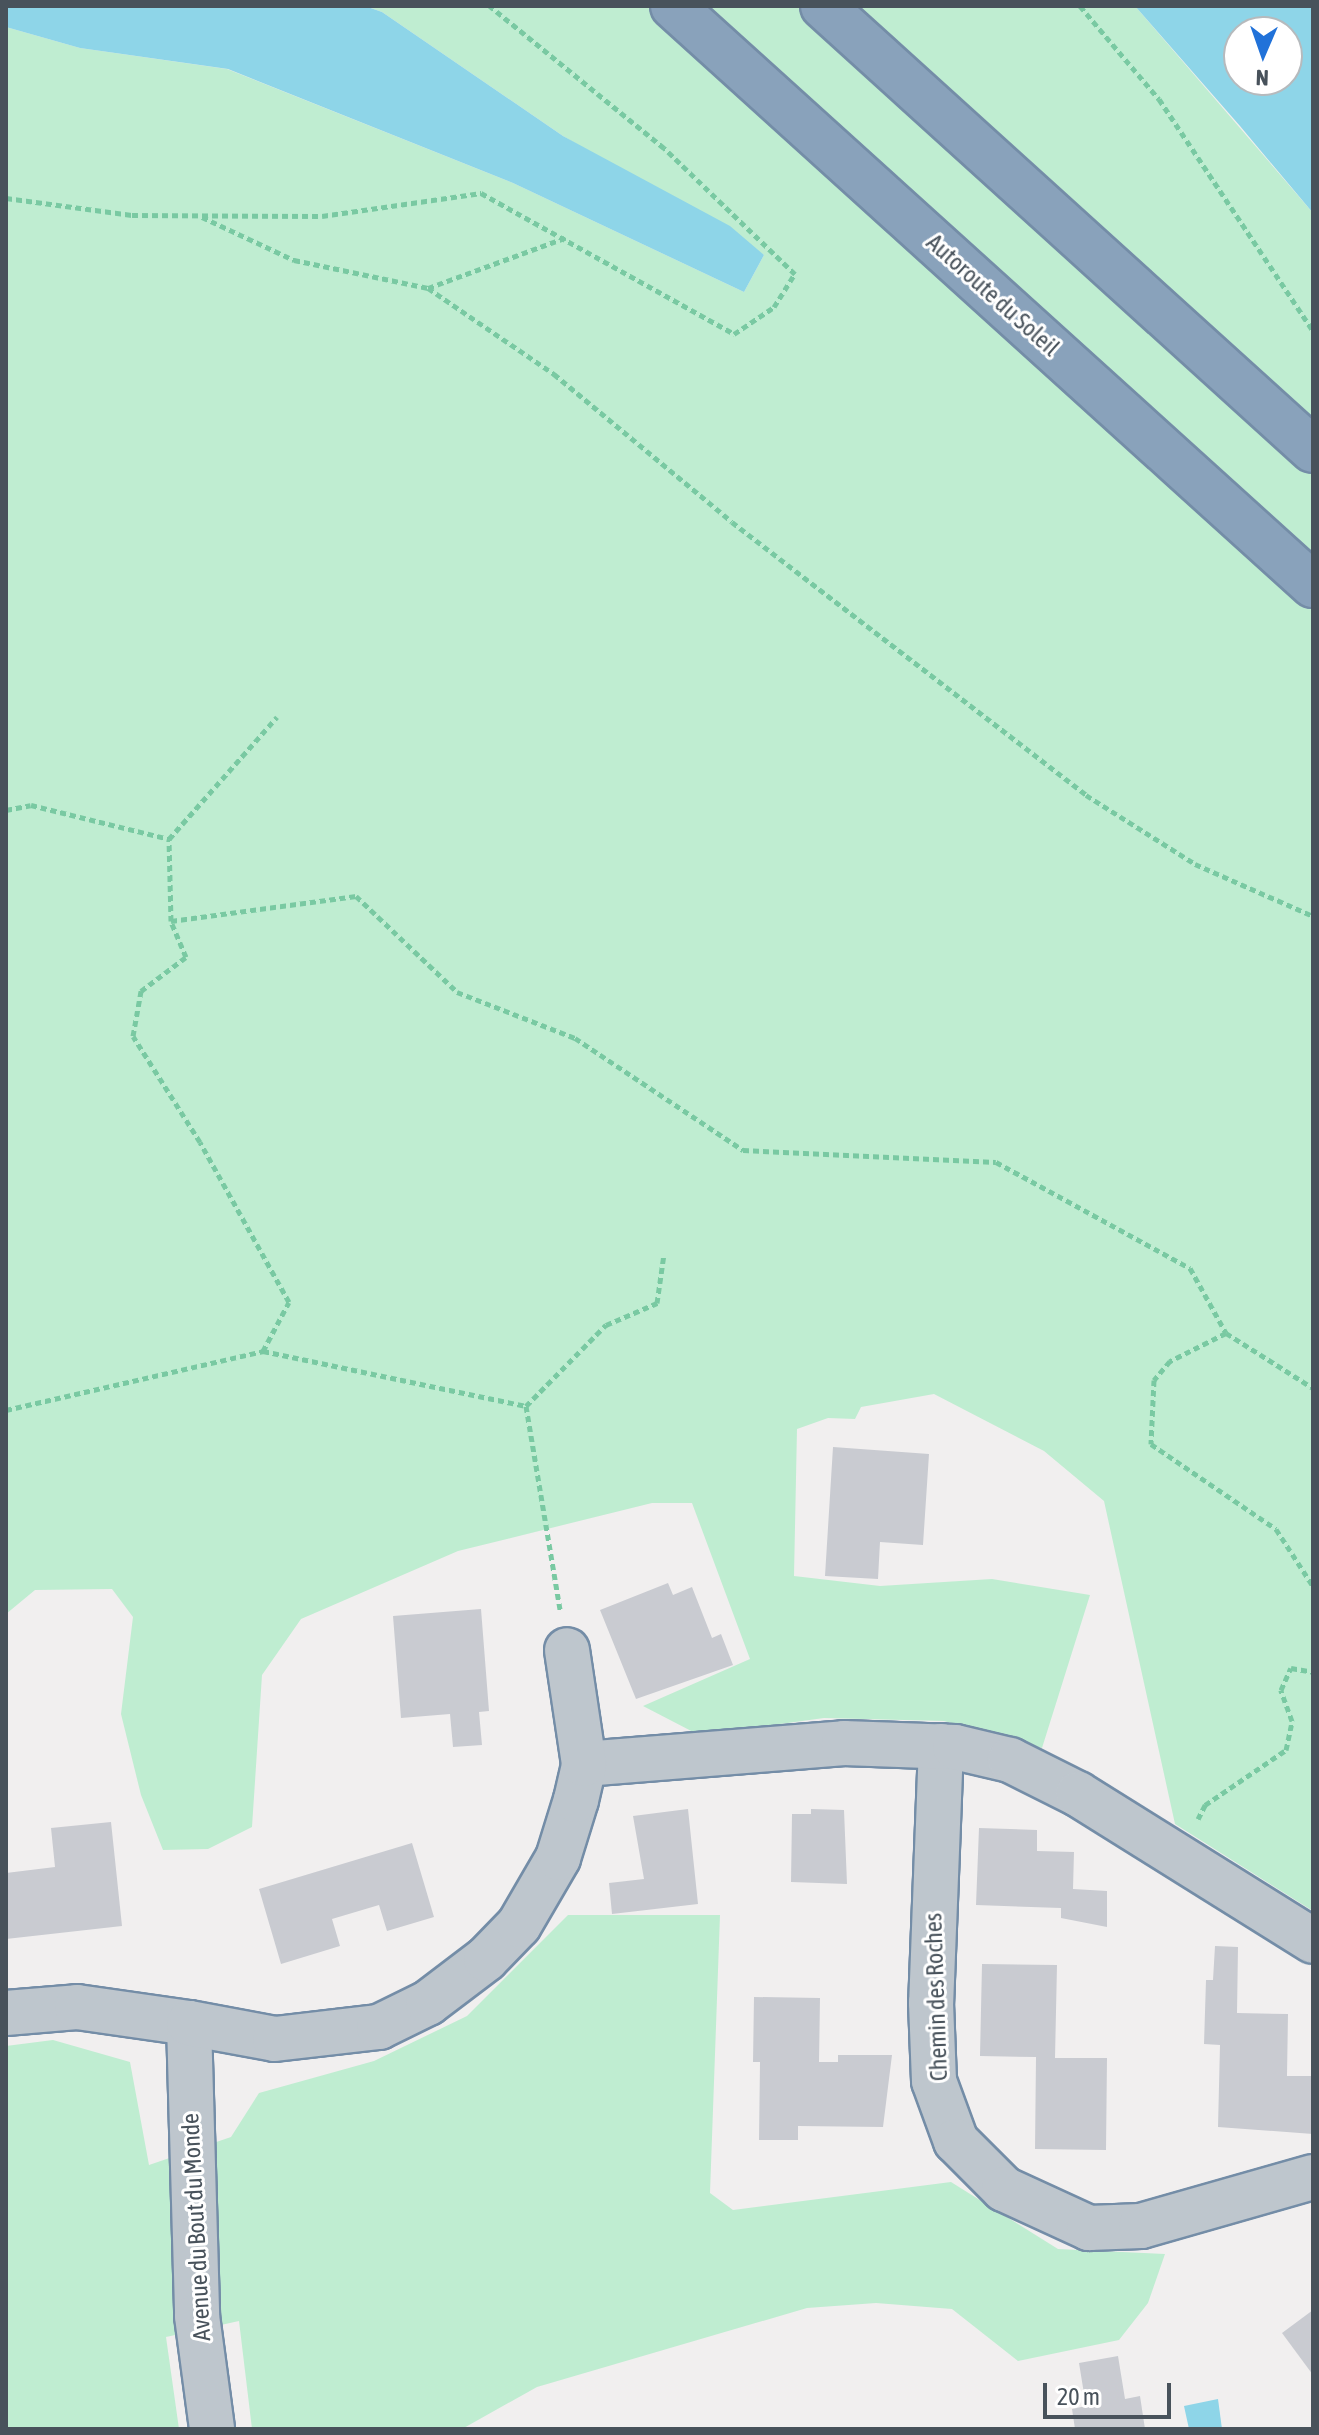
<!DOCTYPE html>
<style>
body{margin:0}
#map{position:relative;width:1319px;height:2435px;overflow:hidden;background:#f1efef;font-family:"Asap Condensed",sans-serif}
div>[style]{position:absolute}
[style*='--x']{left:calc(var(--x)*1px);top:calc(var(--y)*1px);width:calc(var(--w)*1px);rotate:calc(var(--a)*1deg)}
.green>*{inset:0;background:#bfedd1}
.water>*{inset:0;background:#8ed5e8}
.building>*{inset:0;background:#c9cbd1}
.path>*{height:5px;margin-top:-2.5px;transform-origin:0;background:repeating-linear-gradient(90deg,#79c9a2 0 6px,transparent 0 10px)}
.roads{filter:drop-shadow(2px 0 #748da7) drop-shadow(-2px 0 #748da7) drop-shadow(0 2px #748da7) drop-shadow(0 -2px #748da7)}
.minor>*{height:44px;margin:-22px;padding:0 22px;transform-origin:22px;border-radius:22px;background:#bec6cd}
.motorway>*{height:44px;margin:-22px;padding:0 22px;transform-origin:22px;border-radius:22px;background:#89a2bb}
span{translate:-50% -50%;white-space:nowrap;text-align:center;line-height:1.15;-webkit-text-stroke:6px #fff;paint-order:stroke}
.street-label{font-size:24px;color:#48525b}
.frame{position:absolute;inset:0;border:8px solid #48525b;pointer-events:none}
.north{position:absolute;left:1223px;top:16px;width:80px;height:80px;box-sizing:border-box;background:#fff;border:2px solid #b6babd;border-radius:50%;rotate:182deg;font-size:22px;font-weight:700;line-height:32px;text-align:center;color:#48525b}
.north::after{content:'';display:block;margin:auto;width:28px;height:36px;background:#2172d9;clip-path:polygon(50% 0,100% 100%,50% 72%,0 100%)}
.scale{position:absolute;left:1043px;top:2383px;width:128px;height:36px;box-sizing:border-box;border:4px solid #48525b;border-top:0;padding-left:10px;font-size:24px;line-height:28px;white-space:nowrap;color:#48525b;-webkit-text-stroke:6px #fff;paint-order:stroke}
</style>
<div id="map">
<div class="green">
<i style="clip-path:polygon(365px 6px,1135px 6px,1313px 213px,1313px 1911px,1175px 1824px,1104px 1501px,1044px 1451px,934px 1394px,861px 1407px,855px 1419px,828px 1418px,797px 1429px,794px 1576px,880px 1586px,992px 1579px,1090px 1595px,1042px 1748px,944px 1721px,824px 1718px,699px 1735px,643px 1706px,750px 1659px,692px 1503px,652px 1503px,458px 1551px,301px 1619px,262px 1675px,252px 1827px,208px 1849px,163px 1850px,141px 1795px,121px 1714px,133px 1617px,112px 1589px,35px 1590px,6px 1614px,6px 27px,80px 48px,227px 69px,513px 183px,744px 292px,764px 255px,563px 136px,382px 12px)"></i>
<i style="clip-path:polygon(568px 1915px,720px 1915px,710px 2193px,733px 2210px,951px 2182px,1058px 2249px,1165px 2254px,1148px 2303px,1119px 2340px,1018px 2361px,952px 2309px,876px 2303px,807px 2308px,537px 2387px,462px 2429px,252px 2429px,239px 2321px,166px 2337px,179px 2429px,6px 2429px,6px 2046px,53px 2040px,130px 2062px,149px 2165px,231px 2137px,259px 2093px,374px 2061px,467px 2016px)"></i>
</div>
<div class="water">
<i style="clip-path:polygon(6px 6px,365px 6px,382px 12px,563px 136px,730px 226px,764px 255px,744px 292px,513px 183px,228px 69px,80px 48px,6px 27px)"></i>
<i style="clip-path:polygon(evenodd,1135px 6px,1313px 6px,1313px 213px,1240px 126px,1135px 6px,1239px 32px,1287px 32px,1287px 80px,1239px 80px,1239px 32px)"></i>
<i style="clip-path:polygon(1218px 2399px,1222px 2429px,1189px 2429px,1184px 2406px)"></i>
</div>
<div class="building">
<i style="clip-path:polygon(833px 1447px,929px 1454px,923px 1545px,880px 1542px,878px 1579px,825px 1576px)"></i>
<i style="clip-path:polygon(668px 1583px,673px 1595px,692px 1587px,712px 1638px,721px 1634px,733px 1665px,636px 1699px,600px 1610px)"></i>
<i style="clip-path:polygon(481px 1609px,489px 1711px,479px 1712px,482px 1745px,453px 1747px,450px 1714px,401px 1718px,393px 1616px)"></i>
<i style="clip-path:polygon(688px 1809px,698px 1904px,612px 1914px,609px 1883px,644px 1879px,633px 1816px)"></i>
<i style="clip-path:polygon(811px 1809px,844px 1810px,847px 1884px,791px 1882px,792px 1814px,811px 1814px)"></i>
<i style="clip-path:polygon(111px 1822px,122px 1926px,6px 1939px,6px 1873px,55px 1867px,51px 1828px)"></i>
<i style="clip-path:polygon(979px 1828px,1037px 1830px,1037px 1851px,1074px 1852px,1073px 1889px,1107px 1891px,1107px 1927px,1061px 1918px,1061px 1908px,976px 1905px)"></i>
<i style="clip-path:polygon(412px 1843px,434px 1917px,387px 1931px,379px 1905px,332px 1919px,340px 1946px,281px 1964px,259px 1889px)"></i>
<i style="clip-path:polygon(1215px 1946px,1238px 1947px,1237px 2013px,1288px 2014px,1287px 2076px,1313px 2076px,1313px 2134px,1218px 2127px,1220px 2045px,1204px 2044px,1206px 1980px,1213px 1980px)"></i>
<i style="clip-path:polygon(982px 1964px,1057px 1965px,1055px 2058px,1107px 2058px,1106px 2150px,1035px 2149px,1036px 2057px,980px 2056px)"></i>
<i style="clip-path:polygon(754px 1997px,820px 1998px,819px 2062px,838px 2062px,838px 2055px,892px 2055px,883px 2127px,798px 2126px,798px 2140px,759px 2140px,760px 2062px,753px 2062px)"></i>
<i style="clip-path:polygon(1313px 2310px,1313px 2375px,1282px 2333px)"></i>
<i style="clip-path:polygon(1118px 2356px,1125px 2399px,1140px 2396px,1145px 2429px,1075px 2429px,1072px 2409px,1086px 2406px,1079px 2363px)"></i>
</div>
<div class="path">
<i style="--x:1080;--y:6;--w:122;--a:49.7"></i>
<i style="--x:1159;--y:99;--w:278;--a:56.4"></i>
<i style="--x:6;--y:198;--w:127;--a:7.7"></i>
<i style="--x:132;--y:215;--w:190;--a:0.3"></i>
<i style="--x:322;--y:216;--w:161;--a:-8.2"></i>
<i style="--x:481;--y:193;--w:290;--a:29.1"></i>
<i style="--x:734;--y:334;--w:48;--a:-34"></i>
<i style="--x:774;--y:307;--w:39;--a:-58"></i>
<i style="--x:795;--y:274;--w:182;--a:-136.1"></i>
<i style="--x:664;--y:148;--w:225;--a:-140.8"></i>
<i style="--x:202;--y:217;--w:102;--a:25.1"></i>
<i style="--x:294;--y:260;--w:137;--a:11.8"></i>
<i style="--x:428;--y:288;--w:153;--a:34.3"></i>
<i style="--x:554;--y:374;--w:231;--a:39.7"></i>
<i style="--x:732;--y:522;--w:447;--a:37.6"></i>
<i style="--x:1086;--y:795;--w:129;--a:32.3"></i>
<i style="--x:1195;--y:864;--w:129;--a:23.8"></i>
<i style="--x:428;--y:288;--w:148;--a:-20.1"></i>
<i style="--x:6;--y:810;--w:25;--a:-11"></i>
<i style="--x:31;--y:805;--w:142;--a:13.8"></i>
<i style="--x:171;--y:921;--w:187;--a:-7.7"></i>
<i style="--x:356;--y:896;--w:139;--a:43.5"></i>
<i style="--x:457;--y:992;--w:127;--a:21.3"></i>
<i style="--x:575;--y:1038;--w:202;--a:33.7"></i>
<i style="--x:743;--y:1150;--w:253;--a:2.7"></i>
<i style="--x:996;--y:1162;--w:221;--a:28.7"></i>
<i style="--x:1190;--y:1268;--w:74;--a:61"></i>
<i style="--x:1226;--y:1333;--w:103;--a:32.3"></i>
<i style="--x:1226;--y:1333;--w:63;--a:153.4"></i>
<i style="--x:1170;--y:1361;--w:25;--a:130"></i>
<i style="--x:1154;--y:1380;--w:64;--a:92.7"></i>
<i style="--x:1151;--y:1444;--w:151;--a:34.2"></i>
<i style="--x:1276;--y:1529;--w:68;--a:57"></i>
<i style="--x:263;--y:1351;--w:55;--a:-62"></i>
<i style="--x:289;--y:1302;--w:183;--a:-119.1"></i>
<i style="--x:200;--y:1142;--w:125;--a:-122.3"></i>
<i style="--x:133;--y:1036;--w:46;--a:-79.9"></i>
<i style="--x:141;--y:991;--w:56;--a:-37.1"></i>
<i style="--x:186;--y:957;--w:39;--a:-113"></i>
<i style="--x:171;--y:921;--w:82;--a:-91.4"></i>
<i style="--x:169;--y:839;--w:163;--a:-48.5"></i>
<i style="--x:526;--y:1406;--w:114;--a:-45.4"></i>
<i style="--x:606;--y:1325;--w:56;--a:-23.3"></i>
<i style="--x:657;--y:1303;--w:49;--a:-81.9"></i>
<i style="--x:6;--y:1410;--w:264;--a:-12.9"></i>
<i style="--x:263;--y:1351;--w:269;--a:11.8"></i>
<i style="--x:526;--y:1406;--w:207;--a:80.5"></i>
<i style="--x:1198;--y:1819;--w:16;--a:-63"></i>
<i style="--x:1205;--y:1805;--w:98;--a:-34.2"></i>
<i style="--x:1286;--y:1750;--w:30;--a:-78"></i>
<i style="--x:1292;--y:1721;--w:33;--a:-110"></i>
<i style="--x:1281;--y:1690;--w:24;--a:-66"></i>
<i style="--x:1291;--y:1668;--w:22;--a:10"></i>
</div>
<div class="roads">
<div class="minor">
<i style="--x:941;--y:1746;--w:257;--a:92.2"></i>
<i style="--x:931;--y:2003;--w:78;--a:87.8"></i>
<i style="--x:934;--y:2081;--w:64;--a:69.9"></i>
<i style="--x:956;--y:2141;--w:68;--a:45"></i>
<i style="--x:1004;--y:2189;--w:94;--a:24.6"></i>
<i style="--x:1089;--y:2228;--w:52;--a:-2.2"></i>
<i style="--x:1141;--y:2226;--w:179;--a:-15.9"></i>
<i style="--x:584;--y:1764;--w:261;--a:-4.6"></i>
<i style="--x:844;--y:1743;--w:111;--a:2.1"></i>
<i style="--x:955;--y:1747;--w:57;--a:13.3"></i>
<i style="--x:1010;--y:1760;--w:76;--a:26.6"></i>
<i style="--x:1078;--y:1794;--w:277;--a:32"></i>
<i style="--x:6;--y:2013;--w:71;--a:-4.8"></i>
<i style="--x:77;--y:2007;--w:113;--a:8.1"></i>
<i style="--x:189;--y:2023;--w:293;--a:88.4"></i>
<i style="--x:197;--y:2316;--w:114;--a:82.4"></i>
<i style="--x:189;--y:2023;--w:87;--a:10.5"></i>
<i style="--x:275;--y:2039;--w:105;--a:-6.6"></i>
<i style="--x:379;--y:2027;--w:55;--a:-26.1"></i>
<i style="--x:428;--y:2003;--w:73;--a:-37.2"></i>
<i style="--x:486;--y:1959;--w:47;--a:-45.9"></i>
<i style="--x:519;--y:1925;--w:78;--a:-59.8"></i>
<i style="--x:558;--y:1858;--w:61;--a:-72.8"></i>
<i style="--x:576;--y:1800;--w:37;--a:-77"></i>
<i style="--x:584;--y:1764;--w:115;--a:-98.5"></i>
</div>
<div class="motorway">
<i style="--x:673;--y:6;--w:863;--a:42.14"></i>
<i style="--x:823;--y:6;--w:661;--a:42.18"></i>
</div>
</div>
<div class="street-label">
<span style="left:993px;top:295px;rotate:42deg">Autoroute du Soleil</span>
<span style="left:936px;top:1997px;rotate:-92deg">Chemin des Roches</span>
<span style="left:196px;top:2227px;rotate:-93deg">Avenue du Bout du Monde</span>
</div>
<div class="frame"></div>
<div class="north">N</div>
<div class="scale">20 m</div>
</div>
